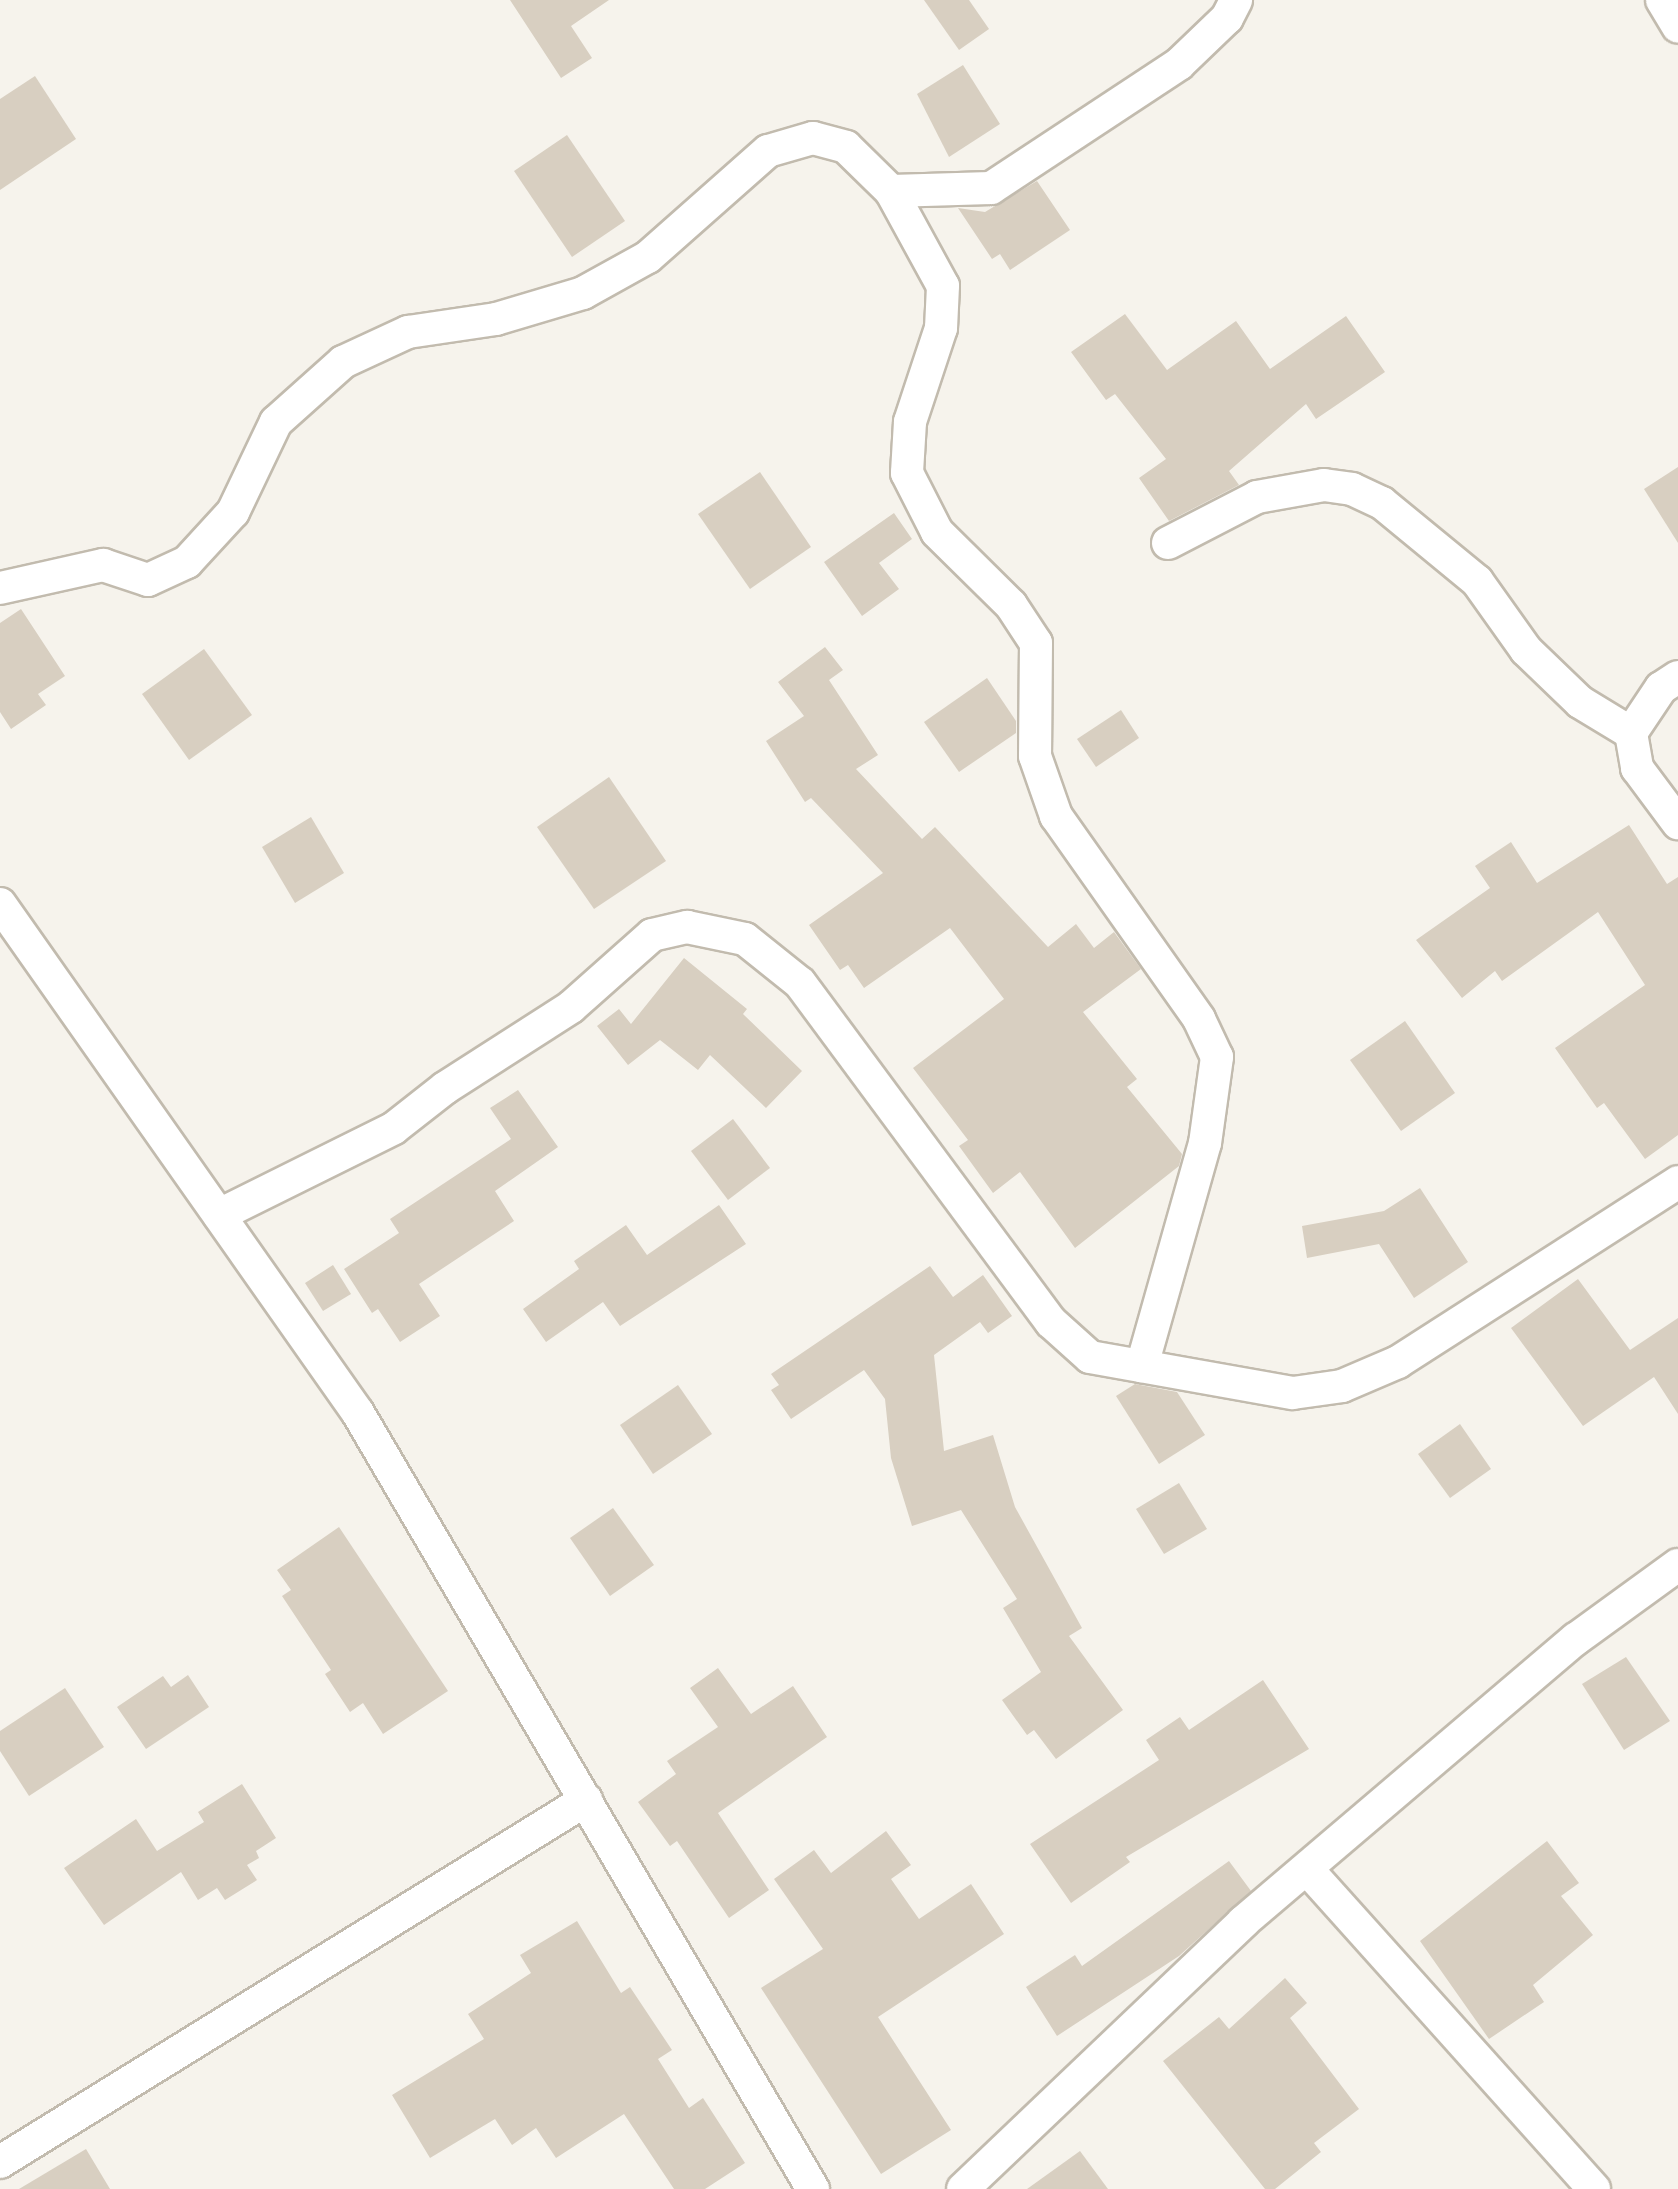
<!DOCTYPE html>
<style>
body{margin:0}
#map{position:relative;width:1678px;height:2189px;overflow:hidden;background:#f6f3ec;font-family:"Alegreya Sans",sans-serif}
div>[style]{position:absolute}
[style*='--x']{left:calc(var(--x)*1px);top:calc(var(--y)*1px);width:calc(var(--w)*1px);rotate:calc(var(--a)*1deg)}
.building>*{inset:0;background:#d8cfc1}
.roads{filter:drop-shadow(2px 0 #c2bbae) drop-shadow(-2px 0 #c2bbae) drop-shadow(0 2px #c2bbae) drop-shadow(0 -2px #c2bbae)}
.street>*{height:32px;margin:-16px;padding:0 16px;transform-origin:16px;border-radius:16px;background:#fff}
span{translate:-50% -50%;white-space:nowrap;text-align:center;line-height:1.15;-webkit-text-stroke:7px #fff;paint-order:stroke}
</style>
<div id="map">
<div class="building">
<i style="clip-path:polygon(510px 0,609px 0,571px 26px,592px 58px,561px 78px)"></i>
<i style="clip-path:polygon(924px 0,969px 0,989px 29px,959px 50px)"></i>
<i style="clip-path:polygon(963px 65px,1000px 124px,949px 157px,917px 94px)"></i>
<i style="clip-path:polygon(35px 76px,76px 139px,0 190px,0 99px)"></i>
<i style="clip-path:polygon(567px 135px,625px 221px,572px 257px,514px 171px)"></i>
<i style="clip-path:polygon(1037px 181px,1070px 230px,1010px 270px,1000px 254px,992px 259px,958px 208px,985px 212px)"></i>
<i style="clip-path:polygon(1125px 314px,1167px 370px,1236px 321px,1270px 369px,1346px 316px,1385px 372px,1316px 419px,1306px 404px,1229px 471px,1239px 485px,1169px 521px,1139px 478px,1166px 459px,1115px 394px,1106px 400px,1071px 352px)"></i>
<i style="clip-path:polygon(1678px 467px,1678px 543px,1644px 489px)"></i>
<i style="clip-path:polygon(760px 472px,811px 547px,750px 589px,698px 514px)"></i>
<i style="clip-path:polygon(894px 513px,912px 539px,879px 563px,899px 589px,862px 616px,824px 562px)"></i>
<i style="clip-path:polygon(21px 609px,65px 676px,38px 694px,46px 705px,11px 729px,0 712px,0 623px)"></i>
<i style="clip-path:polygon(825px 647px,843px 670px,829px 680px,878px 755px,856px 769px,922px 839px,935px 827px,1048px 947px,1076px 924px,1094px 948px,1114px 932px,1141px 969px,1083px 1012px,1137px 1079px,1127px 1087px,1182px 1154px,1179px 1166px,1075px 1248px,1020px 1172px,993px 1193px,959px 1146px,968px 1140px,913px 1068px,1004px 999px,950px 928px,864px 988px,848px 965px,840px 970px,809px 925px,883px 873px,811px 798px,805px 802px,766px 741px,804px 716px,778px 682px)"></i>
<i style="clip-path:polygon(204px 649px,252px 715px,189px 760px,142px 694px)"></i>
<i style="clip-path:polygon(987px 678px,1016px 721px,1016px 733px,959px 772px,924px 722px)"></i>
<i style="clip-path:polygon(1121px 710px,1139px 738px,1096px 767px,1077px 739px)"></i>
<i style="clip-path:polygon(609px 777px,666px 861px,594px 909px,537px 827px)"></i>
<i style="clip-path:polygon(311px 817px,344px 873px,295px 903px,262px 847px)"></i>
<i style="clip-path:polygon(1629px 825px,1667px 884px,1678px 877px,1678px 1135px,1645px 1159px,1604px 1103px,1597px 1108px,1555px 1048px,1645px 985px,1598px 912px,1502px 981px,1495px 971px,1462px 998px,1416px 940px,1490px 888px,1475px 866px,1511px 842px,1537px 883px)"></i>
<i style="clip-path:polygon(684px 958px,747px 1009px,743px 1014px,802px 1071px,766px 1108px,710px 1055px,698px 1070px,660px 1040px,628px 1065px,597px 1026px,619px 1009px,631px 1024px)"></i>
<i style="clip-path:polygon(1405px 1021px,1455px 1093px,1401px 1131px,1350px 1060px)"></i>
<i style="clip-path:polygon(518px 1090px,558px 1147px,495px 1191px,514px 1221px,419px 1284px,440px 1316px,400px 1342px,378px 1309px,372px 1313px,344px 1269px,399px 1233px,390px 1219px,511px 1139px,490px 1108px)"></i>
<i style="clip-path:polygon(733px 1119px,770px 1168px,728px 1200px,691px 1151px)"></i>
<i style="clip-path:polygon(1420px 1188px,1468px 1262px,1414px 1298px,1379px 1244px,1307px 1258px,1302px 1226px,1384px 1211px)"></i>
<i style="clip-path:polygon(719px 1205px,746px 1244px,620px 1326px,603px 1302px,546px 1342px,523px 1309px,579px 1269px,574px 1261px,626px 1225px,647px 1255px)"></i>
<i style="clip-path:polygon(333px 1265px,351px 1294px,323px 1311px,305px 1283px)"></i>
<i style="clip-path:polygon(930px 1266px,953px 1297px,983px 1275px,1012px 1316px,988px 1333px,980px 1322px,934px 1355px,944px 1451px,993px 1435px,1015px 1507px,1082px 1628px,1069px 1636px,1123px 1710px,1056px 1759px,1034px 1730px,1027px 1735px,1002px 1700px,1041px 1672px,1003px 1608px,1017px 1599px,961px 1510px,912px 1526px,891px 1458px,885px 1399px,864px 1370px,791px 1419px,771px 1390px,779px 1385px,771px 1374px)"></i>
<i style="clip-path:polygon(1578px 1279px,1630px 1350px,1678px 1318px,1678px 1414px,1654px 1377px,1583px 1426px,1511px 1328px)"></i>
<i style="clip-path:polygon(1135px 1384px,1177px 1392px,1205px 1435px,1159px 1464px,1116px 1396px)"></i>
<i style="clip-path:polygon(678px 1385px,712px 1434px,653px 1474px,620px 1425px)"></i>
<i style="clip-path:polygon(1460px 1424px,1491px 1469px,1450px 1498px,1418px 1454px)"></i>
<i style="clip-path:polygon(1179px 1483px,1207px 1529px,1164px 1554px,1136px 1509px)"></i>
<i style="clip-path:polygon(613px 1508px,654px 1565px,610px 1596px,570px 1538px)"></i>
<i style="clip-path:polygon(339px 1527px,448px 1691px,383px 1734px,363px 1703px,350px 1712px,325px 1674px,331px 1670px,282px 1596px,291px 1590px,277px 1570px)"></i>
<i style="clip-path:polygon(1626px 1657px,1670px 1721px,1624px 1750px,1582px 1684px)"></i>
<i style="clip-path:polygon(718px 1668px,751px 1714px,793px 1686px,827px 1737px,718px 1813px,769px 1890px,729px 1918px,677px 1841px,670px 1846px,638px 1802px,676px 1774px,667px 1761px,718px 1727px,690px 1688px)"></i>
<i style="clip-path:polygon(188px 1675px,209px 1707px,146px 1749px,117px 1707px,163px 1676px,171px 1687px)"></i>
<i style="clip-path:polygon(1263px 1680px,1309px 1749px,1126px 1857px,1130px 1862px,1071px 1903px,1030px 1844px,1159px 1760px,1146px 1740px,1180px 1717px,1189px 1730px)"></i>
<i style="clip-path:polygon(65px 1688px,104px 1747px,29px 1796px,0 1751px,0 1731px)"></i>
<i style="clip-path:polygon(242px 1784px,276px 1838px,256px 1851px,259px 1858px,247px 1865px,257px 1880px,225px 1900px,217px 1888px,198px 1900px,181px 1872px,104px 1925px,64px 1868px,136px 1819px,157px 1851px,204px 1822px,198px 1812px)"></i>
<i style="clip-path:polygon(886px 1831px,911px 1865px,891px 1879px,919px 1919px,971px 1884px,1004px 1934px,878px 2017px,951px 2130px,881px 2174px,761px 1988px,823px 1949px,774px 1879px,814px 1850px,831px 1873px)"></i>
<i style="clip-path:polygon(1547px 1841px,1579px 1883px,1561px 1896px,1593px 1935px,1533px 1985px,1544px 2002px,1489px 2039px,1420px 1941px)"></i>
<i style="clip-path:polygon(1229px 1861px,1251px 1891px,1179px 1956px,1057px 2036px,1026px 1987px,1075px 1955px,1082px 1966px)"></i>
<i style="clip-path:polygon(577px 1921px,621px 1993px,630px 1987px,672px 2050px,658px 2059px,689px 2108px,703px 2098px,745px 2163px,705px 2189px,674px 2189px,624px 2114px,556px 2158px,536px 2128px,512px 2145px,495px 2119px,430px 2158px,392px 2095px,484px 2039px,468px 2014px,531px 1973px,520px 1955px)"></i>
<i style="clip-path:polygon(1285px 1978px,1307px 2003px,1290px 2018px,1359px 2109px,1314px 2143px,1321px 2152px,1275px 2189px,1265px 2189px,1163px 2061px,1219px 2017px,1229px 2029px)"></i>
<i style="clip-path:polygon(86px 2149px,110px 2189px,19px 2189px)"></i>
<i style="clip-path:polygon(1080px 2151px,1108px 2189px,1027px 2189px)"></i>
</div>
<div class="roads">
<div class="street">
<i style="--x:1662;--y:0;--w:31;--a:59"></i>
<i style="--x:891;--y:191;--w:100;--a:-1.7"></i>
<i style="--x:991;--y:188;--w:225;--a:-33.4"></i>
<i style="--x:1179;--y:64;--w:66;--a:-43.8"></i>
<i style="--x:1227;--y:18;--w:20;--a:-63"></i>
<i style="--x:1168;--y:543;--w:100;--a:-27.3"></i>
<i style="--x:1257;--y:497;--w:68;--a:-10.2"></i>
<i style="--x:1324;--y:485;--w:28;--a:8"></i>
<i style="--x:1352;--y:489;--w:33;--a:25"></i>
<i style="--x:1382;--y:503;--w:123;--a:39.4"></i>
<i style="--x:1477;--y:581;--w:85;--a:54.6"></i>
<i style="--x:1526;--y:650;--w:75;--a:43.9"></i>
<i style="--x:1580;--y:702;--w:60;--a:31.3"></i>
<i style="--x:0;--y:588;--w:106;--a:-12.6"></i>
<i style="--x:103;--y:565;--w:47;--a:18.4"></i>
<i style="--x:148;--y:580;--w:43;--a:-24.8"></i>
<i style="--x:187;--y:562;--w:68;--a:-47.4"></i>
<i style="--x:233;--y:512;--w:100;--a:-64.5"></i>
<i style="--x:276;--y:422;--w:90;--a:-41.8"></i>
<i style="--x:343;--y:362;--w:72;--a:-24.8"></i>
<i style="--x:408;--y:332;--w:89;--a:-8.4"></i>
<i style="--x:496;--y:319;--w:91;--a:-16.6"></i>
<i style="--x:583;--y:293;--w:74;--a:-29"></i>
<i style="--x:648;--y:257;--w:160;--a:-41.5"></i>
<i style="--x:768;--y:151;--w:47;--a:-16.1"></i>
<i style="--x:813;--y:138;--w:34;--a:15"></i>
<i style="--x:846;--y:147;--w:63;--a:44.4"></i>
<i style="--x:891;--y:191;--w:108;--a:61.3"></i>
<i style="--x:943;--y:286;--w:42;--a:92.7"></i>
<i style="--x:941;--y:328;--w:99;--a:108.3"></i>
<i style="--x:910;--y:422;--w:51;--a:93.4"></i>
<i style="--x:907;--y:473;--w:66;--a:63"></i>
<i style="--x:937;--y:532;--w:104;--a:44.6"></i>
<i style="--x:1011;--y:605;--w:45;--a:56.7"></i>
<i style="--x:1036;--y:643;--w:113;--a:90.5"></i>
<i style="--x:1035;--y:756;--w:64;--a:70.7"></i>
<i style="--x:1056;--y:816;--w:248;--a:54.8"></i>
<i style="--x:1199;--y:1019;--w:42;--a:64.7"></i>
<i style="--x:1217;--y:1057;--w:87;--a:97.9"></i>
<i style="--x:1205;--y:1143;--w:232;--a:105.8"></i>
<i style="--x:1678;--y:677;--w:20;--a:147"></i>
<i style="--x:1661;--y:688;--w:54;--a:123.7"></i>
<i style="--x:1631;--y:733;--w:36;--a:80"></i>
<i style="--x:1637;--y:768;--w:69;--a:53.3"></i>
<i style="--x:0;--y:904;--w:622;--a:54.88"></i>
<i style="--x:358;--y:1413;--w:900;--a:59.62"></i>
<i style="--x:219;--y:1215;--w:195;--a:-26.4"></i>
<i style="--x:394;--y:1128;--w:65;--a:-38.1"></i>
<i style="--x:445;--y:1088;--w:150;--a:-32.7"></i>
<i style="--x:571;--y:1007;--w:108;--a:-41.6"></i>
<i style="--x:652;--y:935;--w:36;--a:-13"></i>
<i style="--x:687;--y:927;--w:59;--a:11.7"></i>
<i style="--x:745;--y:939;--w:70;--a:38.7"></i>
<i style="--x:800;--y:983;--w:422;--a:53.5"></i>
<i style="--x:1051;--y:1322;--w:52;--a:41.9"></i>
<i style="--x:1090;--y:1357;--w:206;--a:10.1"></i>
<i style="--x:1293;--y:1393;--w:49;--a:-8.1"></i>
<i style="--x:1342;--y:1386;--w:61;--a:-23.2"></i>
<i style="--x:1398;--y:1362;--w:333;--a:-32.7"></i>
<i style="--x:1307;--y:1869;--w:430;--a:48.1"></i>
<i style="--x:0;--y:2162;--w:689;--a:-31.71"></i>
<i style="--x:963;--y:2189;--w:387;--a:-43.6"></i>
<i style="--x:1243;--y:1922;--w:437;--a:-40.4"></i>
<i style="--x:1576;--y:1639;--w:126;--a:-36"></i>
</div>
</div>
</div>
